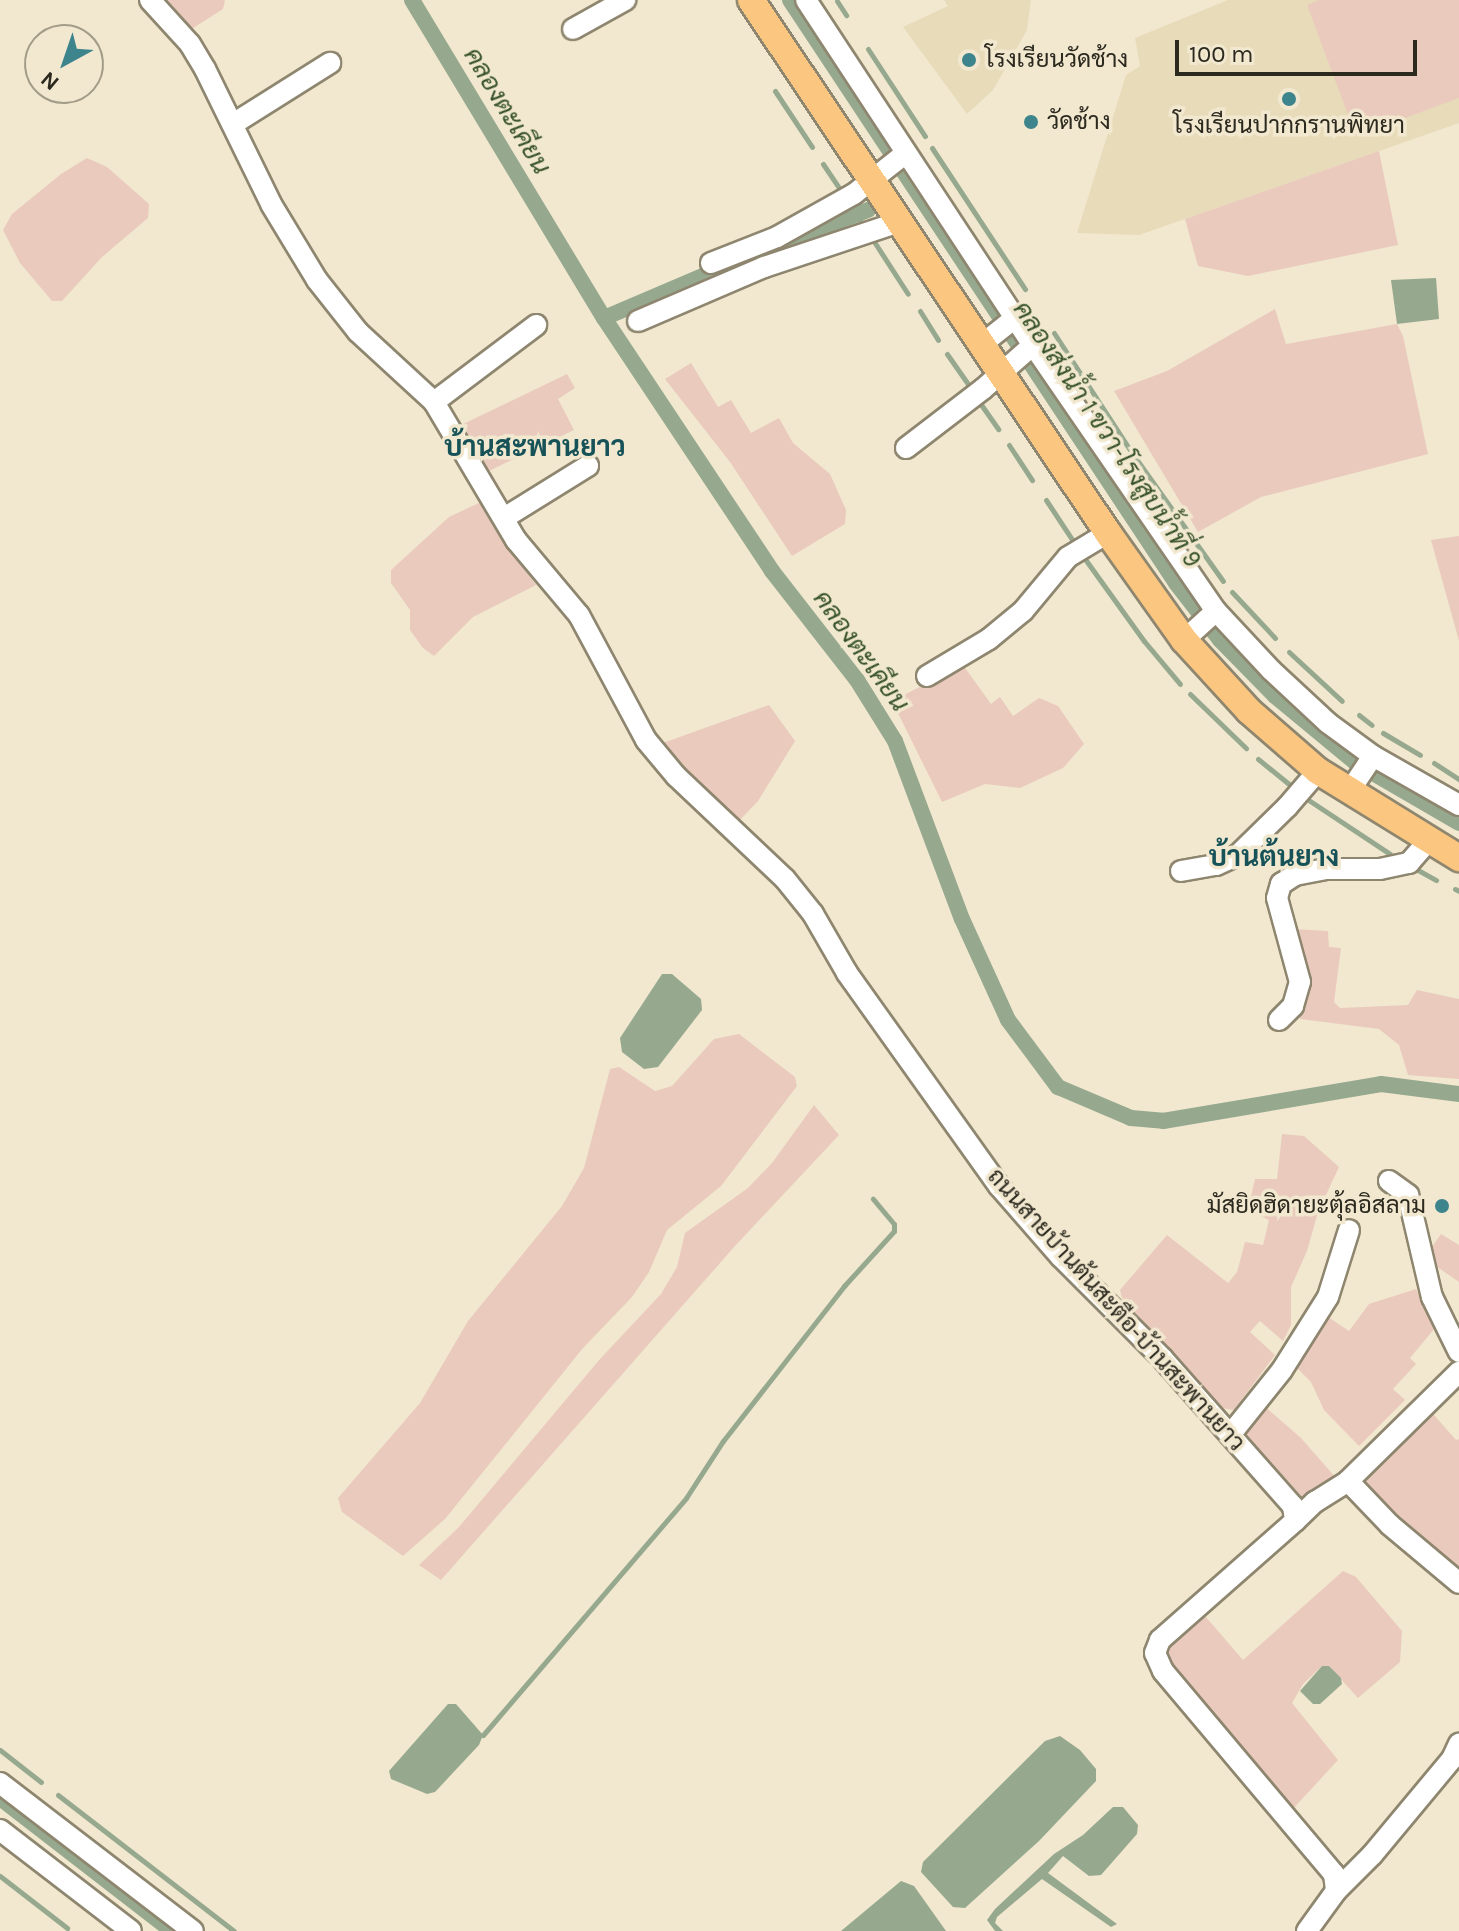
<!DOCTYPE html>
<meta charset="utf-8">
<style>
body{margin:0}
#map{position:relative;width:1459px;height:1931px;overflow:hidden;background:#f1e8cf;font-family:Karla,Sarabun,sans-serif}
div>[style]{position:absolute}
[style*='--x']{left:calc(var(--x)*1px);top:calc(var(--y)*1px);width:calc(var(--w)*1px);rotate:calc(var(--a)*1deg)}
.built>*{inset:0;background:#e7dbba}
.green>*{inset:0;background:#eacabd}
.water>*{inset:0;background:#96a98e}
.stream>*{height:5px;margin:-2.5px;padding:0 2.5px;transform-origin:2.5px;border-radius:2.5px;background:#96a98e}
.canal>*{height:16px;margin:-8px;padding:0 8px;transform-origin:8px;border-radius:8px;background:#96a98e}
.roads{filter:drop-shadow(2px 0 #8e866f) drop-shadow(-2px 0 #8e866f) drop-shadow(0 2px #8e866f) drop-shadow(0 -2px #8e866f)}
.minor>*{height:20px;margin:-10px;padding:0 10px;transform-origin:10px;border-radius:10px;background:#fff}
.major>*{height:26px;margin:-13px;padding:0 13px;transform-origin:13px;border-radius:13px;background:#fbc680}
.dots>*{width:22px;height:22px;translate:-50% -50%;box-sizing:border-box;border:4px solid #f1e8cf;border-radius:50%}
span{translate:-50% -50%;white-space:nowrap;text-align:center;line-height:1.15;-webkit-text-stroke:7px #f1e8cf;paint-order:stroke}
.poi-label{font-size:24px;color:#2c291f}
.left{translate:0 -50%;text-align:left}
.right{translate:-100% -50%;text-align:right}
.street-label{font-size:24px;color:#2c291f}
.water-label{font-size:26px;color:#375229;font-style:italic}
.quarter-label{font-size:28px;color:#165258;font-weight:700}
.north{position:absolute;left:24px;top:24px;width:80px;height:80px;box-sizing:border-box;background:#f1e8cf;border:2px solid #a29c89;border-radius:50%;rotate:220deg;font-size:22px;font-weight:700;line-height:32px;text-align:center;color:#2c291f}
.north::after{content:'';display:block;margin:auto;width:28px;height:36px;background:#3d848c;clip-path:polygon(50% 0,100% 100%,50% 72%,0 100%)}
.scale{position:absolute;left:1175px;top:40px;width:242px;height:36px;box-sizing:border-box;border:4px solid #2c291f;border-top:0;padding-left:10px;font-size:24px;line-height:28px;white-space:nowrap;color:#2c291f;-webkit-text-stroke:6px #f1e8cf;paint-order:stroke}
</style>
<div id="map">
<div class="built">
<i style="clip-path:polygon(944px 0,1031px 0,1027px 30px,993px 90px,967px 114px,903px 27px,948px 6px)"></i>
<i style="clip-path:polygon(1228px 0,1459px 0,1459px 123px,1139px 235px,1077px 233px,1126px 75px,1140px 66px,1135px 38px)"></i>
</div>
<div class="green">
<i style="clip-path:polygon(158px 0,224px 0,225px 1px,223px 9px,187px 32px)"></i>
<i style="clip-path:polygon(1319px 0,1459px 0,1459px 98px,1356px 136px,1307px 5px)"></i>
<i style="clip-path:polygon(1379px 151px,1398px 245px,1248px 276px,1198px 266px,1185px 219px)"></i>
<i style="clip-path:polygon(87px 158px,107px 167px,149px 204px,148px 218px,102px 257px,62px 301px,52px 301px,20px 263px,3px 230px,12px 214px,61px 174px)"></i>
<i style="clip-path:polygon(1275px 309px,1286px 344px,1397px 324px,1403px 336px,1428px 454px,1261px 497px,1198px 532px,1114px 391px,1167px 371px)"></i>
<i style="clip-path:polygon(691px 363px,718px 407px,731px 400px,751px 433px,779px 418px,793px 443px,830px 474px,846px 510px,845px 524px,792px 556px,730px 462px,665px 379px)"></i>
<i style="clip-path:polygon(567px 374px,575px 388px,558px 399px,574px 430px,489px 471px,461px 425px)"></i>
<i style="clip-path:polygon(481px 502px,507px 547px,536px 585px,473px 617px,434px 656px,423px 648px,410px 630px,410px 610px,391px 583px,391px 570px,449px 517px)"></i>
<i style="clip-path:polygon(1459px 536px,1459px 641px,1431px 540px)"></i>
<i style="clip-path:polygon(963px 665px,991px 704px,1000px 697px,1013px 716px,1039px 698px,1058px 706px,1084px 744px,1063px 768px,1020px 788px,985px 784px,942px 802px,892px 701px)"></i>
<i style="clip-path:polygon(769px 705px,795px 741px,758px 801px,739px 821px,678px 766px,660px 744px)"></i>
<i style="clip-path:polygon(1293px 929px,1328px 931px,1329px 947px,1341px 948px,1334px 1002px,1340px 1008px,1408px 1005px,1417px 990px,1459px 999px,1459px 1079px,1408px 1075px,1399px 1045px,1379px 1029px,1300px 1019px)"></i>
<i style="clip-path:polygon(739px 1034px,795px 1077px,797px 1086px,721px 1186px,667px 1230px,649px 1272px,632px 1297px,583px 1348px,445px 1519px,403px 1556px,342px 1512px,338px 1498px,420px 1403px,468px 1321px,562px 1206px,584px 1168px,610px 1069px,619px 1067px,655px 1091px,672px 1086px,714px 1039px)"></i>
<i style="clip-path:polygon(814px 1105px,839px 1135px,735px 1246px,441px 1580px,419px 1565px,459px 1527px,600px 1359px,661px 1294px,677px 1267px,685px 1233px,748px 1188px,772px 1163px)"></i>
<i style="clip-path:polygon(1282px 1134px,1304px 1136px,1339px 1167px,1318px 1212px,1307px 1251px,1291px 1287px,1291px 1325px,1283px 1341px,1260px 1321px,1250px 1332px,1275px 1355px,1234px 1410px,1222px 1408px,1123px 1301px,1120px 1290px,1167px 1235px,1228px 1283px,1237px 1272px,1245px 1242px,1263px 1245px,1269px 1220px,1248px 1209px,1255px 1179px,1277px 1179px)"></i>
<i style="clip-path:polygon(1441px 1234px,1459px 1245px,1459px 1282px,1430px 1262px,1429px 1251px)"></i>
<i style="clip-path:polygon(1416px 1289px,1435px 1328px,1410px 1358px,1416px 1364px,1393px 1389px,1405px 1400px,1359px 1446px,1324px 1410px,1311px 1382px,1290px 1361px,1322px 1313px,1349px 1331px,1369px 1304px)"></i>
<i style="clip-path:polygon(1261px 1403px,1301px 1438px,1343px 1486px,1315px 1511px,1240px 1429px)"></i>
<i style="clip-path:polygon(1426px 1406px,1456px 1440px,1459px 1439px,1459px 1573px,1414px 1538px,1362px 1483px,1375px 1469px,1367px 1460px)"></i>
<i style="clip-path:polygon(1343px 1571px,1356px 1577px,1402px 1631px,1400px 1662px,1358px 1698px,1329px 1666px,1322px 1666px,1303px 1684px,1292px 1703px,1338px 1760px,1291px 1811px,1163px 1654px,1166px 1637px,1199px 1609px,1243px 1660px)"></i>
</div>
<div class="water">
<i style="clip-path:polygon(1436px 278px,1439px 319px,1397px 324px,1391px 280px)"></i>
<i style="clip-path:polygon(662px 974px,672px 974px,701px 999px,702px 1010px,658px 1067px,644px 1069px,622px 1052px,620px 1038px)"></i>
<i style="clip-path:polygon(1322px 1666px,1329px 1666px,1341px 1678px,1342px 1684px,1320px 1704px,1313px 1704px,1300px 1691px)"></i>
<i style="clip-path:polygon(448px 1704px,456px 1704px,483px 1735px,479px 1745px,435px 1792px,427px 1794px,391px 1779px,389px 1771px)"></i>
<i style="clip-path:polygon(1060px 1736px,1080px 1750px,1096px 1769px,1096px 1781px,1039px 1841px,965px 1908px,953px 1907px,921px 1872px,923px 1862px,1045px 1741px)"></i>
<i style="clip-path:polygon(1113px 1807px,1123px 1807px,1138px 1825px,1137px 1834px,1101px 1875px,1089px 1876px,1063px 1856px,1048px 1873px,1117px 1924px,1111px 1927px,1042px 1879px,997px 1917px,995px 1923px,1003px 1931px,995px 1931px,987px 1920px,995px 1909px,1054px 1854px,1083px 1835px)"></i>
<i style="clip-path:polygon(901px 1881px,914px 1886px,946px 1931px,841px 1931px)"></i>
</div>
<div class="stream">
<i style="--x:837;--y:1;--w:17;--a:57"></i>
<i style="--x:868;--y:49;--w:104;--a:56.8"></i>
<i style="--x:775;--y:91;--w:67;--a:56.5"></i>
<i style="--x:932;--y:148;--w:169;--a:56.6"></i>
<i style="--x:823;--y:164;--w:29;--a:56"></i>
<i style="--x:850;--y:205;--w:20;--a:57"></i>
<i style="--x:873;--y:240;--w:64;--a:57.1"></i>
<i style="--x:920;--y:311;--w:34;--a:58"></i>
<i style="--x:1054;--y:333;--w:143;--a:57"></i>
<i style="--x:1132;--y:453;--w:157;--a:54.6"></i>
<i style="--x:947;--y:354;--w:39;--a:55"></i>
<i style="--x:980;--y:403;--w:32;--a:55"></i>
<i style="--x:1009;--y:445;--w:42;--a:56.7"></i>
<i style="--x:1046;--y:500;--w:49;--a:56.6"></i>
<i style="--x:1085;--y:559;--w:101;--a:54.3"></i>
<i style="--x:1144;--y:641;--w:56;--a:50.1"></i>
<i style="--x:1232;--y:592;--w:63;--a:46.9"></i>
<i style="--x:1289;--y:652;--w:72;--a:42.8"></i>
<i style="--x:1190;--y:694;--w:78;--a:44"></i>
<i style="--x:1359;--y:715;--w:16;--a:38"></i>
<i style="--x:1383;--y:733;--w:43;--a:30.7"></i>
<i style="--x:1258;--y:759;--w:48;--a:39"></i>
<i style="--x:1434;--y:763;--w:30;--a:33"></i>
<i style="--x:1304;--y:797;--w:103;--a:33.5"></i>
<i style="--x:1416;--y:869;--w:23;--a:29"></i>
<i style="--x:1455;--y:889;--w:4;--a:27"></i>
<i style="--x:483;--y:1735;--w:312;--a:-49.4"></i>
<i style="--x:686;--y:1498;--w:68;--a:-57"></i>
<i style="--x:723;--y:1441;--w:197;--a:-52"></i>
<i style="--x:844;--y:1286;--w:74;--a:-47.7"></i>
<i style="--x:894;--y:1231;--w:7;--a:-90"></i>
<i style="--x:894;--y:1224;--w:33;--a:-130"></i>
<i style="--x:0;--y:1750;--w:52;--a:38"></i>
<i style="--x:58;--y:1795;--w:222;--a:37.7"></i>
<i style="--x:0;--y:1876;--w:85;--a:37.8"></i>
</div>
<div class="canal">
<i style="--x:412;--y:0;--w:371;--a:58.9"></i>
<i style="--x:604;--y:318;--w:304;--a:56.4"></i>
<i style="--x:772;--y:571;--w:138;--a:52.1"></i>
<i style="--x:857;--y:680;--w:72;--a:58.1"></i>
<i style="--x:895;--y:741;--w:190;--a:69.4"></i>
<i style="--x:962;--y:919;--w:111;--a:65.5"></i>
<i style="--x:1008;--y:1020;--w:84;--a:53.3"></i>
<i style="--x:1058;--y:1087;--w:79;--a:23"></i>
<i style="--x:1131;--y:1118;--w:32;--a:5"></i>
<i style="--x:1163;--y:1121;--w:221;--a:-9.6"></i>
<i style="--x:1381;--y:1084;--w:79;--a:7.3"></i>
<i style="--x:790;--y:0;--w:699;--a:56.49"></i>
<i style="--x:1176;--y:583;--w:72;--a:52.3"></i>
<i style="--x:1220;--y:640;--w:78;--a:45.5"></i>
<i style="--x:1275;--y:696;--w:105;--a:39.6"></i>
<i style="--x:1356;--y:763;--w:119;--a:30.2"></i>
<i style="--x:775;--y:246;--w:100;--a:-21.2"></i>
<i style="--x:604;--y:318;--w:135;--a:-23.1"></i>
<i style="--x:0;--y:1798;--w:217;--a:37.7"></i>
</div>
<div class="roads">
<div class="minor">
<i style="--x:150;--y:0;--w:59;--a:47.7"></i>
<i style="--x:190;--y:44;--w:29;--a:59"></i>
<i style="--x:205;--y:69;--w:150;--a:63.9"></i>
<i style="--x:271;--y:204;--w:89;--a:58.8"></i>
<i style="--x:317;--y:280;--w:66;--a:51.7"></i>
<i style="--x:358;--y:332;--w:103;--a:42.6"></i>
<i style="--x:434;--y:402;--w:161;--a:59.3"></i>
<i style="--x:516;--y:540;--w:98;--a:50"></i>
<i style="--x:579;--y:615;--w:142;--a:61.8"></i>
<i style="--x:646;--y:740;--w:47;--a:50.2"></i>
<i style="--x:676;--y:776;--w:150;--a:43.4"></i>
<i style="--x:785;--y:879;--w:45;--a:51.3"></i>
<i style="--x:813;--y:914;--w:68;--a:60"></i>
<i style="--x:847;--y:973;--w:262;--a:54.5"></i>
<i style="--x:999;--y:1186;--w:94;--a:48.9"></i>
<i style="--x:1061;--y:1257;--w:143;--a:45"></i>
<i style="--x:1162;--y:1358;--w:198;--a:48.5"></i>
<i style="--x:1293;--y:1506;--w:15;--a:82"></i>
<i style="--x:1295;--y:1521;--w:180;--a:138.6"></i>
<i style="--x:1160;--y:1640;--w:14;--a:111"></i>
<i style="--x:1155;--y:1653;--w:20;--a:66"></i>
<i style="--x:1163;--y:1671;--w:265;--a:49.9"></i>
<i style="--x:1334;--y:1874;--w:17;--a:83"></i>
<i style="--x:806;--y:0;--w:413;--a:56.7"></i>
<i style="--x:1033;--y:345;--w:323;--a:55.5"></i>
<i style="--x:1216;--y:611;--w:81;--a:47"></i>
<i style="--x:1271;--y:670;--w:78;--a:42.9"></i>
<i style="--x:1328;--y:723;--w:56;--a:36.3"></i>
<i style="--x:1373;--y:756;--w:99;--a:29.7"></i>
<i style="--x:573;--y:29;--w:60;--a:-29.1"></i>
<i style="--x:233;--y:124;--w:115;--a:-32.2"></i>
<i style="--x:711;--y:263;--w:71;--a:-21.5"></i>
<i style="--x:777;--y:237;--w:88;--a:-29.2"></i>
<i style="--x:854;--y:194;--w:66;--a:-38.3"></i>
<i style="--x:638;--y:321;--w:137;--a:-23.2"></i>
<i style="--x:764;--y:267;--w:142;--a:-18.4"></i>
<i style="--x:981;--y:345;--w:43;--a:-38.5"></i>
<i style="--x:434;--y:402;--w:128;--a:-37"></i>
<i style="--x:906;--y:448;--w:97;--a:-37.5"></i>
<i style="--x:983;--y:389;--w:67;--a:-41.3"></i>
<i style="--x:504;--y:518;--w:99;--a:-31.8"></i>
<i style="--x:1184;--y:640;--w:43;--a:-42.2"></i>
<i style="--x:927;--y:676;--w:72;--a:-30.8"></i>
<i style="--x:989;--y:639;--w:44;--a:-39.5"></i>
<i style="--x:1023;--y:611;--w:70;--a:-50.2"></i>
<i style="--x:1068;--y:557;--w:47;--a:-31"></i>
<i style="--x:1349;--y:792;--w:43;--a:-56.3"></i>
<i style="--x:1181;--y:871;--w:36;--a:-10"></i>
<i style="--x:1216;--y:865;--w:24;--a:-24"></i>
<i style="--x:1238;--y:855;--w:69;--a:-44.4"></i>
<i style="--x:1287;--y:807;--w:48;--a:-49.3"></i>
<i style="--x:1279;--y:1020;--w:20;--a:-45"></i>
<i style="--x:1293;--y:1006;--w:25;--a:-74"></i>
<i style="--x:1300;--y:982;--w:87;--a:-105.3"></i>
<i style="--x:1277;--y:898;--w:15;--a:-74"></i>
<i style="--x:1281;--y:884;--w:17;--a:-33"></i>
<i style="--x:1295;--y:875;--w:32;--a:-11"></i>
<i style="--x:1326;--y:869;--w:54;--a:0"></i>
<i style="--x:1380;--y:869;--w:30;--a:-12"></i>
<i style="--x:1409;--y:863;--w:28;--a:-49"></i>
<i style="--x:1389;--y:1181;--w:24;--a:36"></i>
<i style="--x:1408;--y:1195;--w:105;--a:76.8"></i>
<i style="--x:1432;--y:1297;--w:61;--a:63.9"></i>
<i style="--x:1230;--y:1435;--w:83;--a:-51.3"></i>
<i style="--x:1282;--y:1370;--w:86;--a:-57.8"></i>
<i style="--x:1328;--y:1297;--w:70;--a:-72.6"></i>
<i style="--x:1348;--y:1481;--w:61;--a:46.3"></i>
<i style="--x:1390;--y:1525;--w:90;--a:40"></i>
<i style="--x:1295;--y:1521;--w:28;--a:-44"></i>
<i style="--x:1315;--y:1502;--w:39;--a:-32"></i>
<i style="--x:1348;--y:1481;--w:156;--a:-44.5"></i>
<i style="--x:0;--y:1783;--w:243;--a:37.5"></i>
<i style="--x:0;--y:1830;--w:165;--a:37.6"></i>
<i style="--x:1307;--y:1931;--w:49;--a:-54.1"></i>
<i style="--x:1336;--y:1891;--w:51;--a:-45"></i>
<i style="--x:1372;--y:1855;--w:125;--a:-50.2"></i>
<i style="--x:1452;--y:1759;--w:17;--a:-65"></i>
</div>
<div class="major">
<i style="--x:751;--y:0;--w:642;--a:56.19"></i>
<i style="--x:1108;--y:533;--w:131;--a:54.6"></i>
<i style="--x:1184;--y:640;--w:96;--a:47.5"></i>
<i style="--x:1249;--y:711;--w:91;--a:41"></i>
<i style="--x:1318;--y:771;--w:166;--a:31.7"></i>
</div>
</div>
<div class="dots">
<i style="left:969px;top:60px;background:#3d848c"></i>
<i style="left:1289px;top:99px;background:#3d848c"></i>
<i style="left:1031px;top:122px;background:#3d848c"></i>
<i style="left:1442px;top:1206px;background:#3d848c"></i>
</div>
<div class="poi-label">
<span class="left" style="left:985px;top:60px">โรงเรียนวัดช้าง</span>
<span class="left" style="left:1047px;top:122px">วัดช้าง</span>
<span style="left:1289px;top:126px">โรงเรียนปากกรานพิทยา</span>
<span class="right" style="left:1426px;top:1206px">มัสยิดฮิดายะตุ้ลอิสลาม</span>
</div>
<div class="street-label">
<span style="left:1116px;top:1310px;rotate:48deg">ถนนสายบ้านต้นสะตือ-บ้านสะพานยาว</span>
</div>
<div class="water-label">
<span style="left:507px;top:111px;rotate:59deg">คลองตะเคียน</span>
<span style="left:1107px;top:434px;rotate:56deg">คลองส่งน้ำ 1 ขวา-โรงสูบน้ำที่ 9</span>
<span style="left:861px;top:651px;rotate:54deg">คลองตะเคียน</span>
</div>
<div class="quarter-label">
<span style="left:535px;top:447px">บ้านสะพานยาว</span>
<span style="left:1274px;top:857px">บ้านต้นยาง</span>
</div>
<div class="north">N</div>
<div class="scale">100 m</div>
</div>
